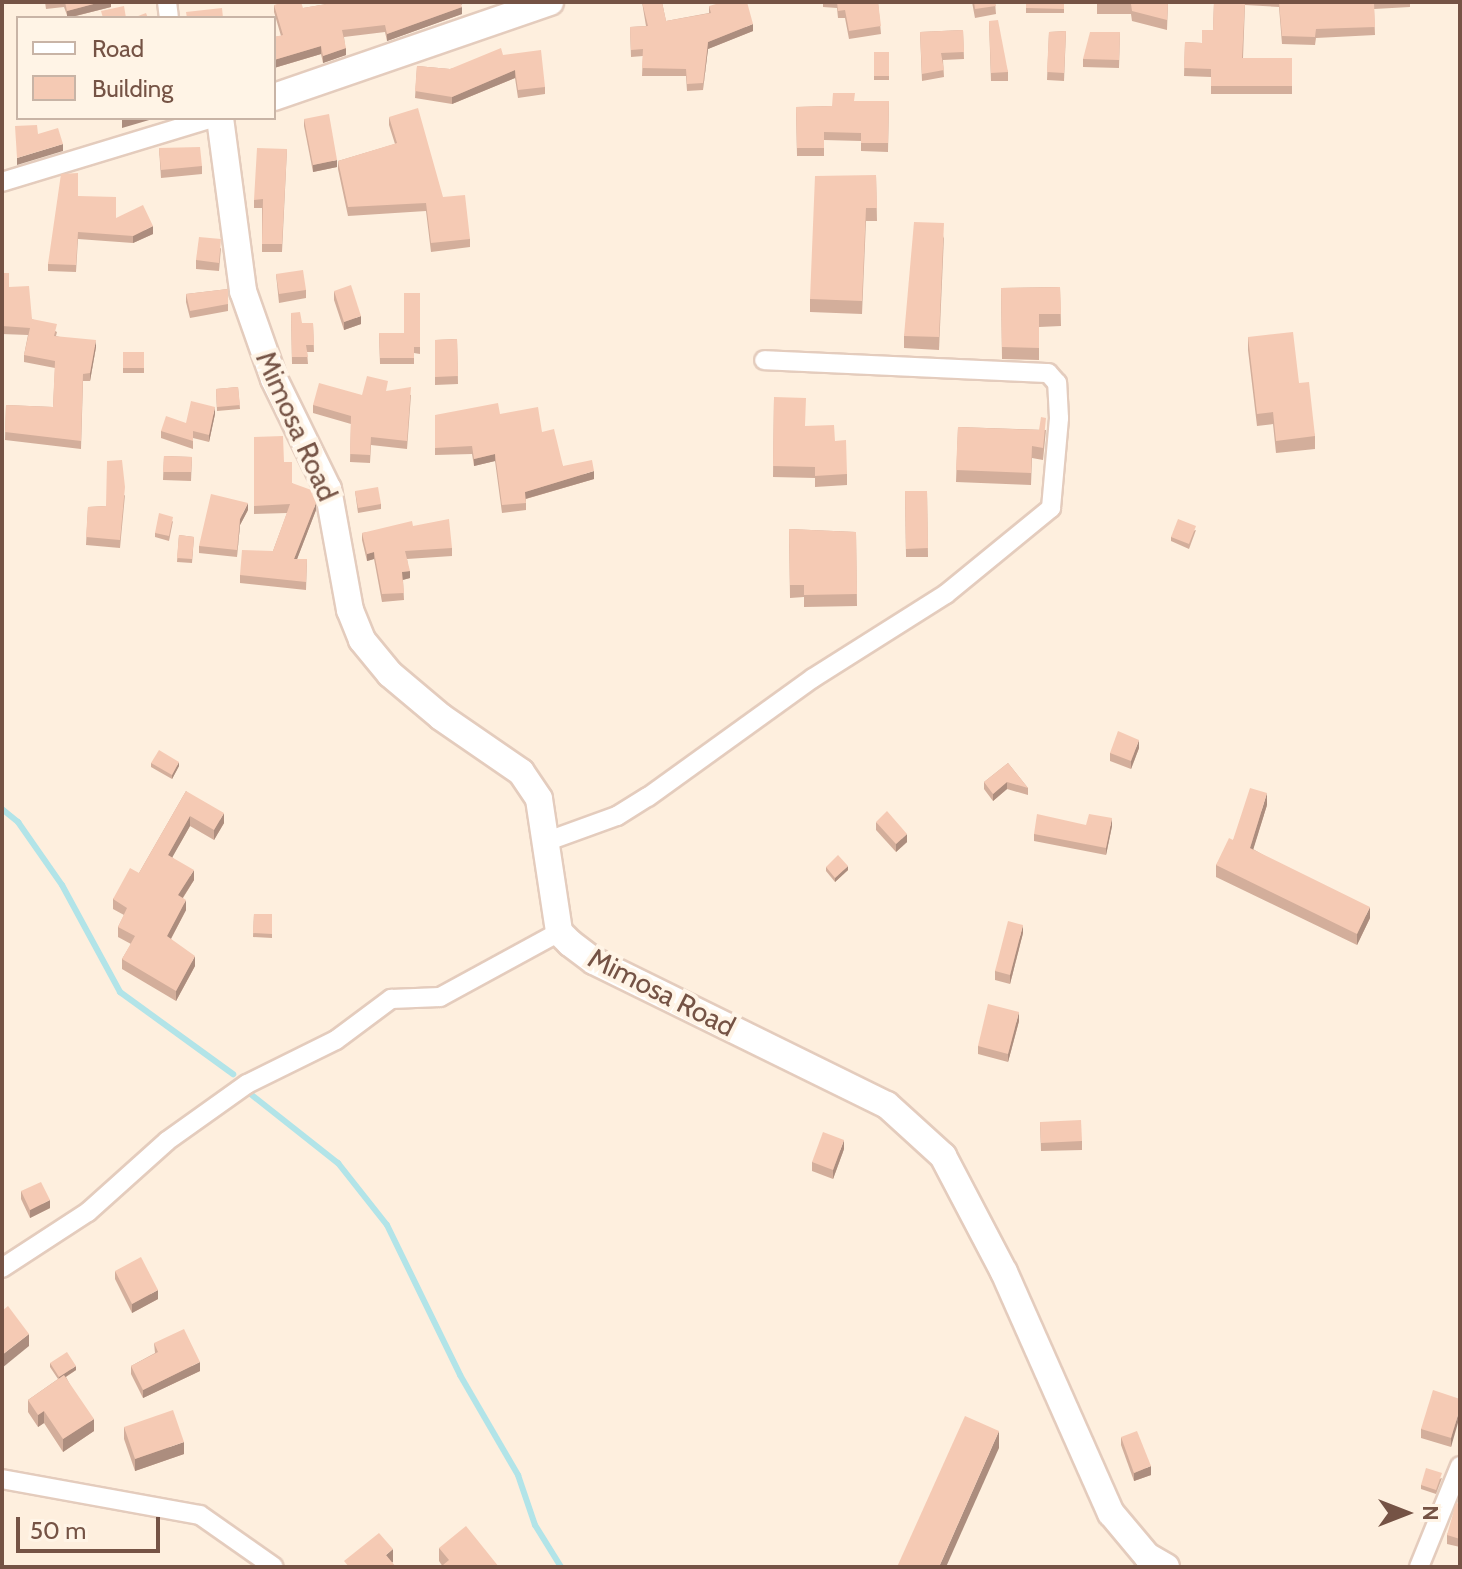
<!DOCTYPE html>
<style>
body{margin:0}
#map{position:relative;width:1462px;height:1569px;overflow:hidden;background:#feefde;font-family:Cabin,sans-serif}
div>[style]{position:absolute}
[style*='--x']{left:calc(var(--x)*1px);top:calc(var(--y)*1px);width:calc(var(--w)*1px);rotate:calc(var(--a)*1deg)}
.stream>*{height:6px;margin:-3px;padding:0 3px;transform-origin:3px;border-radius:3px;background:#b2e4e8}
.roads{filter:drop-shadow(2px 0 #e4ccbd) drop-shadow(-2px 0 #e4ccbd) drop-shadow(0 2px #e4ccbd) drop-shadow(0 -2px #e4ccbd)}
.street>*{height:18px;margin:-9px;padding:0 9px;transform-origin:9px;border-radius:9px;background:#fff}
.secondary>*{height:26px;margin:-13px;padding:0 13px;transform-origin:13px;border-radius:13px;background:#fff}
.wall>*{inset:0;background:#d3ae9b}
.shaded-wall>*{inset:0;background:#ac8d7e}
.building>*{inset:0;background:#f5cab4}
span{translate:-50% -50%;white-space:nowrap;text-align:center;line-height:1.15;-webkit-text-stroke:8px #fff4e6;paint-order:stroke}
.street-label{font-size:28px;color:#755345}
.frame{position:absolute;inset:0;border:4px solid #755345;pointer-events:none}
.legend{position:absolute;left:16px;top:16px;width:260px;height:104px;box-sizing:border-box;background:#fff4e6;border:2px solid #c8b4a6;margin:0;padding:10px 14px;list-style:none;font-size:24px;color:#755345}
.legend li{display:flex;align-items:center;gap:16px;height:40px}
.legend b{width:40px;border:2px solid #c8b4a6}
.north{position:absolute;left:1366px;top:1473px;width:80px;height:80px;-webkit-text-stroke:6px #fff4e6;paint-order:stroke;rotate:90deg;font-size:22px;font-weight:700;line-height:32px;text-align:center;color:#755345}
.north::after{content:'';display:block;margin:auto;width:28px;height:36px;background:#755345;clip-path:polygon(50% 0,100% 100%,50% 72%,0 100%)}
.scale{position:absolute;left:16px;top:1517px;width:144px;height:36px;box-sizing:border-box;border:4px solid #755345;border-top:0;padding-left:10px;font-size:24px;line-height:28px;white-space:nowrap;color:#755345;-webkit-text-stroke:6px #fff4e6;paint-order:stroke}
</style>
<div id="map">
<div class="stream">
<i style="--x:2;--y:809;--w:21;--a:39"></i>
<i style="--x:18;--y:822;--w:77;--a:55.1"></i>
<i style="--x:62;--y:885;--w:122;--a:61.5"></i>
<i style="--x:120;--y:992;--w:140;--a:36"></i>
<i style="--x:248;--y:1092;--w:115;--a:38.3"></i>
<i style="--x:338;--y:1163;--w:79;--a:51.7"></i>
<i style="--x:387;--y:1225;--w:167;--a:64"></i>
<i style="--x:460;--y:1375;--w:116;--a:59.9"></i>
<i style="--x:518;--y:1475;--w:53;--a:71.2"></i>
<i style="--x:535;--y:1525;--w:49;--a:58.2"></i>
</div>
<div class="roads">
<div class="street">
<i style="--x:167;--y:2;--w:16;--a:83"></i>
<i style="--x:2;--y:182;--w:220;--a:-16.9"></i>
<i style="--x:545;--y:842;--w:77;--a:-19.9"></i>
<i style="--x:617;--y:816;--w:36;--a:-32"></i>
<i style="--x:648;--y:797;--w:203;--a:-35.8"></i>
<i style="--x:813;--y:678;--w:157;--a:-32.3"></i>
<i style="--x:946;--y:594;--w:136;--a:-39.3"></i>
<i style="--x:1051;--y:508;--w:90;--a:-84.9"></i>
<i style="--x:1059;--y:418;--w:35;--a:-93"></i>
<i style="--x:1057;--y:383;--w:13;--a:-132"></i>
<i style="--x:1048;--y:373;--w:284;--a:-177.4"></i>
<i style="--x:2;--y:1268;--w:103;--a:-33.1"></i>
<i style="--x:88;--y:1212;--w:106;--a:-41.9"></i>
<i style="--x:167;--y:1141;--w:98;--a:-35.5"></i>
<i style="--x:247;--y:1084;--w:99;--a:-26.3"></i>
<i style="--x:336;--y:1040;--w:69;--a:-36.7"></i>
<i style="--x:391;--y:999;--w:49;--a:-2.3"></i>
<i style="--x:440;--y:997;--w:136;--a:-28.6"></i>
<i style="--x:2;--y:1479;--w:201;--a:10.3"></i>
<i style="--x:200;--y:1515;--w:90;--a:35.1"></i>
<i style="--x:1419;--y:1567;--w:109;--a:-67.9"></i>
</div>
<div class="secondary">
<i style="--x:274;--y:97;--w:292;--a:-19"></i>
<i style="--x:220;--y:118;--w:175;--a:82.4"></i>
<i style="--x:243;--y:291;--w:93;--a:70.6"></i>
<i style="--x:274;--y:379;--w:123;--a:63.9"></i>
<i style="--x:328;--y:489;--w:123;--a:79.7"></i>
<i style="--x:350;--y:610;--w:32;--a:68"></i>
<i style="--x:362;--y:640;--w:44;--a:50.5"></i>
<i style="--x:390;--y:674;--w:67;--a:40.1"></i>
<i style="--x:441;--y:717;--w:97;--a:34.5"></i>
<i style="--x:521;--y:772;--w:32;--a:56"></i>
<i style="--x:539;--y:799;--w:134;--a:81.4"></i>
<i style="--x:559;--y:932;--w:16;--a:45"></i>
<i style="--x:570;--y:943;--w:30;--a:37"></i>
<i style="--x:594;--y:961;--w:326;--a:26.2"></i>
<i style="--x:887;--y:1105;--w:76;--a:42.3"></i>
<i style="--x:943;--y:1156;--w:131;--a:62.3"></i>
<i style="--x:1004;--y:1272;--w:264;--a:66.1"></i>
<i style="--x:1111;--y:1513;--w:56;--a:50.1"></i>
<i style="--x:1147;--y:1556;--w:22;--a:30"></i>
</div>
</div>
<div class="wall">
<i style="clip-path:polygon(45px 2px,111px 2px,111px 7px,68px 18px,64px 7px,46px 9px)"></i>
<i style="clip-path:polygon(339px 2px,465px 2px,461px 5px,462px 14px,387px 41px,385px 32px,344px 37px,346px 55px,323px 63px,321px 54px,274px 68px,274px 37px,281px 36px,274px 12px,274px 5px,303px 8px)"></i>
<i style="clip-path:polygon(642px 2px,662px 2px,666px 21px,709px 13px,709px 6px,753px 31px,708px 49px,703px 90px,687px 91px,686px 76px,642px 76px,643px 56px,631px 57px,630px 27px,646px 26px)"></i>
<i style="clip-path:polygon(823px 2px,878px 2px,881px 34px,849px 39px,845px 18px,838px 18px,837px 8px,823px 7px)"></i>
<i style="clip-path:polygon(972px 2px,995px 2px,996px 14px,975px 18px)"></i>
<i style="clip-path:polygon(1026px 2px,1064px 2px,1064px 13px,1026px 13px)"></i>
<i style="clip-path:polygon(1097px 2px,1168px 2px,1167px 30px,1132px 21px,1131px 14px,1097px 14px)"></i>
<i style="clip-path:polygon(1214px 2px,1410px 2px,1410px 7px,1374px 9px,1375px 35px,1316px 38px,1315px 45px,1282px 44px,1279px 7px,1245px 5px,1243px 58px,1292px 58px,1292px 94px,1211px 94px,1211px 77px,1184px 76px,1185px 42px,1202px 43px,1213px 30px)"></i>
<i style="clip-path:polygon(989px 21px,1008px 72px,1008px 81px,991px 81px)"></i>
<i style="clip-path:polygon(963px 30px,964px 59px,943px 60px,944px 77px,922px 81px,920px 32px)"></i>
<i style="clip-path:polygon(1066px 31px,1064px 81px,1047px 80px,1049px 32px)"></i>
<i style="clip-path:polygon(1120px 32px,1119px 68px,1083px 67px,1083px 59px)"></i>
<i style="clip-path:polygon(874px 52px,889px 52px,889px 80px,874px 80px)"></i>
<i style="clip-path:polygon(503px 55px,545px 87px,545px 94px,518px 98px,515px 78px,452px 104px,415px 98px,417px 66px,450px 69px)"></i>
<i style="clip-path:polygon(854px 101px,889px 101px,888px 152px,861px 151px,861px 141px,824px 140px,824px 156px,797px 156px,796px 107px,832px 106px)"></i>
<i style="clip-path:polygon(389px 117px,470px 239px,470px 247px,431px 252px,426px 211px,348px 216px,338px 169px,338px 161px,395px 144px,389px 125px)"></i>
<i style="clip-path:polygon(304px 119px,337px 167px,313px 172px,304px 126px)"></i>
<i style="clip-path:polygon(159px 148px,202px 166px,202px 174px,161px 178px)"></i>
<i style="clip-path:polygon(287px 149px,282px 252px,262px 252px,262px 208px,254px 208px,254px 200px)"></i>
<i style="clip-path:polygon(876px 175px,877px 221px,866px 221px,862px 314px,810px 312px,810px 299px)"></i>
<i style="clip-path:polygon(78px 196px,116px 218px,153px 234px,133px 243px,78px 239px,76px 272px,48px 271px,48px 264px)"></i>
<i style="clip-path:polygon(944px 236px,939px 350px,904px 348px,904px 336px)"></i>
<i style="clip-path:polygon(221px 248px,219px 271px,196px 269px,196px 260px)"></i>
<i style="clip-path:polygon(2px 273px,9px 287px,32px 319px,57px 332px,56px 336px,96px 347px,90px 381px,83px 381px,81px 449px,5px 440px,6px 405px,53px 407px,55px 368px,24px 362px,24px 355px,28px 335px,2px 334px)"></i>
<i style="clip-path:polygon(276px 274px,306px 290px,306px 298px,279px 303px)"></i>
<i style="clip-path:polygon(1060px 287px,1061px 326px,1039px 327px,1039px 360px,1002px 359px,1001px 288px)"></i>
<i style="clip-path:polygon(228px 289px,228px 311px,190px 318px,186px 302px,186px 294px)"></i>
<i style="clip-path:polygon(334px 291px,361px 324px,344px 330px,334px 300px)"></i>
<i style="clip-path:polygon(420px 293px,420px 354px,414px 353px,414px 364px,380px 364px,379px 333px,404px 333px)"></i>
<i style="clip-path:polygon(291px 313px,302px 323px,313px 323px,314px 352px,307px 352px,308px 364px,292px 364px)"></i>
<i style="clip-path:polygon(1248px 337px,1299px 383px,1315px 436px,1315px 449px,1276px 453px,1273px 424px,1257px 426px,1248px 350px)"></i>
<i style="clip-path:polygon(457px 339px,458px 384px,435px 385px,435px 340px)"></i>
<i style="clip-path:polygon(123px 352px,144px 352px,144px 373px,123px 373px)"></i>
<i style="clip-path:polygon(238px 387px,240px 409px,217px 411px,216px 389px)"></i>
<i style="clip-path:polygon(388px 391px,411px 395px,407px 449px,371px 445px,370px 463px,350px 462px,351px 424px,313px 413px,313px 405px)"></i>
<i style="clip-path:polygon(774px 397px,805px 426px,835px 441px,847px 474px,847px 485px,815px 487px,815px 478px,773px 477px)"></i>
<i style="clip-path:polygon(215px 414px,209px 442px,193px 438px,193px 449px,161px 438px,161px 431px)"></i>
<i style="clip-path:polygon(500px 414px,542px 432px,563px 466px,594px 479px,526px 499px,526px 510px,502px 513px,495px 461px,474px 466px,472px 454px,435px 455px,435px 415px)"></i>
<i style="clip-path:polygon(958px 427px,1046px 430px,1043px 460px,1032px 458px,1031px 485px,956px 482px)"></i>
<i style="clip-path:polygon(254px 437px,284px 462px,292px 483px,316px 510px,297px 559px,307px 559px,306px 590px,240px 583px,240px 575px,273px 551px,287px 513px,254px 514px)"></i>
<i style="clip-path:polygon(164px 456px,192px 457px,191px 481px,163px 480px)"></i>
<i style="clip-path:polygon(355px 491px,381px 504px,381px 509px,358px 513px)"></i>
<i style="clip-path:polygon(905px 491px,927px 491px,928px 557px,906px 557px)"></i>
<i style="clip-path:polygon(125px 495px,120px 548px,86px 545px,88px 507px,106px 506px)"></i>
<i style="clip-path:polygon(248px 510px,240px 525px,237px 557px,199px 553px,199px 546px)"></i>
<i style="clip-path:polygon(173px 521px,169px 541px,155px 537px,155px 533px)"></i>
<i style="clip-path:polygon(413px 526px,452px 548px,452px 556px,407px 559px,410px 578px,403px 580px,404px 600px,382px 602px,374px 559px,367px 561px,362px 540px,362px 533px)"></i>
<i style="clip-path:polygon(789px 529px,856px 532px,857px 606px,804px 607px,804px 597px,790px 598px)"></i>
<i style="clip-path:polygon(1196px 530px,1189px 549px,1171px 541px,1171px 537px)"></i>
<i style="clip-path:polygon(179px 535px,194px 537px,192px 563px,177px 562px)"></i>
<i style="clip-path:polygon(1139px 748px,1131px 769px,1110px 761px,1110px 753px)"></i>
<i style="clip-path:polygon(151px 763px,179px 766px,172px 779px,151px 767px)"></i>
<i style="clip-path:polygon(1008px 763px,1028px 788px,1028px 795px,1007px 789px,993px 801px,984px 789px,984px 782px)"></i>
<i style="clip-path:polygon(186px 791px,224px 823px,214px 840px,190px 826px,172px 857px,194px 880px,183px 898px,186px 910px,171px 939px,195px 966px,176px 1001px,122px 969px,122px 959px,131px 944px,118px 937px,118px 927px,124px 915px,113px 909px,113px 899px,139px 873px)"></i>
<i style="clip-path:polygon(1267px 805px,1253px 849px,1370px 918px,1357px 945px,1216px 877px,1216px 865px,1233px 840px)"></i>
<i style="clip-path:polygon(876px 822px,907px 842px,896px 852px,876px 830px)"></i>
<i style="clip-path:polygon(1086px 825px,1112px 826px,1106px 855px,1034px 841px,1034px 834px)"></i>
<i style="clip-path:polygon(826px 867px,848px 870px,835px 882px,826px 871px)"></i>
<i style="clip-path:polygon(254px 914px,272px 914px,272px 938px,253px 937px)"></i>
<i style="clip-path:polygon(1023px 933px,1010px 984px,995px 980px,995px 971px)"></i>
<i style="clip-path:polygon(1019px 1021px,1008px 1062px,978px 1054px,978px 1046px)"></i>
<i style="clip-path:polygon(1040px 1122px,1082px 1141px,1082px 1150px,1041px 1151px)"></i>
<i style="clip-path:polygon(844px 1149px,833px 1179px,812px 1171px,812px 1162px)"></i>
<i style="clip-path:polygon(21px 1191px,50px 1208px,30px 1218px,21px 1199px)"></i>
<i style="clip-path:polygon(115px 1271px,158px 1299px,132px 1313px,115px 1279px)"></i>
<i style="clip-path:polygon(154px 1343px,200px 1371px,143px 1398px,131px 1374px,131px 1366px,155px 1353px)"></i>
<i style="clip-path:polygon(50px 1363px,76px 1370px,66px 1377px,94px 1431px,63px 1452px,44px 1423px,38px 1427px,28px 1412px,28px 1400px,58px 1379px,50px 1367px)"></i>
<i style="clip-path:polygon(1460px 1399px,1451px 1447px,1421px 1438px,1421px 1429px)"></i>
<i style="clip-path:polygon(124px 1427px,184px 1454px,135px 1471px,124px 1439px)"></i>
<i style="clip-path:polygon(1121px 1437px,1151px 1475px,1134px 1481px,1121px 1445px)"></i>
<i style="clip-path:polygon(1442px 1478px,1436px 1494px,1421px 1489px,1421px 1485px)"></i>
<i style="clip-path:polygon(1460px 1504px,1460px 1547px,1447px 1544px,1447px 1535px)"></i>
<i style="clip-path:polygon(439px 1548px,499px 1567px,443px 1567px,439px 1561px)"></i>
</div>
<div class="shaded-wall">
<i style="clip-path:polygon(101px 2px,111px 2px,111px 7px,67px 18px,67px 11px)"></i>
<i style="clip-path:polygon(462px 7px,462px 14px,387px 41px,387px 34px)"></i>
<i style="clip-path:polygon(753px 24px,753px 31px,708px 49px,703px 90px,708px 42px)"></i>
<i style="clip-path:polygon(321px 46px,321px 54px,274px 68px,274px 60px)"></i>
<i style="clip-path:polygon(346px 48px,346px 55px,323px 63px,323px 56px)"></i>
<i style="clip-path:polygon(515px 70px,515px 78px,452px 104px,452px 97px)"></i>
<i style="clip-path:polygon(122px 118px,156px 118px,122px 128px)"></i>
<i style="clip-path:polygon(63px 144px,63px 151px,17px 165px,17px 158px)"></i>
<i style="clip-path:polygon(337px 160px,337px 167px,313px 172px,313px 165px)"></i>
<i style="clip-path:polygon(153px 226px,153px 234px,133px 243px,133px 236px)"></i>
<i style="clip-path:polygon(361px 316px,361px 324px,344px 330px,344px 322px)"></i>
<i style="clip-path:polygon(96px 340px,96px 347px,90px 381px,90px 373px)"></i>
<i style="clip-path:polygon(215px 407px,215px 414px,209px 442px,209px 435px)"></i>
<i style="clip-path:polygon(495px 454px,495px 461px,474px 466px,474px 459px)"></i>
<i style="clip-path:polygon(594px 471px,594px 479px,525px 499px,525px 492px)"></i>
<i style="clip-path:polygon(248px 503px,248px 510px,240px 525px,237px 557px,240px 519px)"></i>
<i style="clip-path:polygon(316px 503px,316px 510px,294px 567px,294px 559px)"></i>
<i style="clip-path:polygon(374px 552px,374px 559px,367px 561px,367px 554px)"></i>
<i style="clip-path:polygon(410px 571px,410px 578px,402px 580px,402px 572px)"></i>
<i style="clip-path:polygon(1139px 740px,1139px 748px,1131px 769px,1131px 761px)"></i>
<i style="clip-path:polygon(179px 762px,179px 766px,172px 779px,172px 775px)"></i>
<i style="clip-path:polygon(1007px 782px,1007px 789px,993px 801px,993px 794px)"></i>
<i style="clip-path:polygon(1267px 793px,1267px 805px,1250px 860px,1250px 848px)"></i>
<i style="clip-path:polygon(224px 813px,224px 823px,214px 840px,214px 830px)"></i>
<i style="clip-path:polygon(190px 816px,190px 826px,168px 865px,168px 855px)"></i>
<i style="clip-path:polygon(1112px 818px,1112px 826px,1106px 855px,1106px 848px)"></i>
<i style="clip-path:polygon(907px 834px,907px 842px,896px 852px,896px 844px)"></i>
<i style="clip-path:polygon(848px 866px,848px 870px,835px 882px,835px 878px)"></i>
<i style="clip-path:polygon(194px 870px,194px 880px,178px 905px,178px 895px)"></i>
<i style="clip-path:polygon(186px 900px,186px 910px,167px 946px,167px 936px)"></i>
<i style="clip-path:polygon(1370px 907px,1370px 918px,1357px 945px,1357px 934px)"></i>
<i style="clip-path:polygon(1023px 925px,1023px 933px,1010px 984px,1010px 975px)"></i>
<i style="clip-path:polygon(195px 956px,195px 966px,176px 1001px,176px 991px)"></i>
<i style="clip-path:polygon(1019px 1012px,1019px 1021px,1008px 1062px,1008px 1054px)"></i>
<i style="clip-path:polygon(844px 1140px,844px 1149px,833px 1179px,833px 1170px)"></i>
<i style="clip-path:polygon(50px 1200px,50px 1208px,30px 1218px,30px 1210px)"></i>
<i style="clip-path:polygon(158px 1290px,158px 1299px,132px 1313px,132px 1304px)"></i>
<i style="clip-path:polygon(29px 1334px,29px 1346px,2px 1368px,2px 1355px)"></i>
<i style="clip-path:polygon(200px 1362px,200px 1371px,143px 1398px,143px 1390px)"></i>
<i style="clip-path:polygon(76px 1366px,76px 1370px,59px 1381px,59px 1377px)"></i>
<i style="clip-path:polygon(1460px 1408px,1460px 1416px,1451px 1447px,1451px 1438px)"></i>
<i style="clip-path:polygon(44px 1411px,44px 1423px,38px 1427px,38px 1415px)"></i>
<i style="clip-path:polygon(94px 1419px,94px 1431px,63px 1452px,63px 1439px)"></i>
<i style="clip-path:polygon(999px 1431px,999px 1448px,946px 1567px,939px 1567px)"></i>
<i style="clip-path:polygon(184px 1442px,184px 1454px,135px 1471px,135px 1459px)"></i>
<i style="clip-path:polygon(1151px 1466px,1151px 1475px,1134px 1481px,1134px 1473px)"></i>
<i style="clip-path:polygon(393px 1549px,393px 1562px,386px 1567px,386px 1555px)"></i>
</div>
<div class="building">
<i style="clip-path:polygon(65px 2px,101px 2px,67px 11px)"></i>
<i style="clip-path:polygon(283px 2px,301px 2px,303px 8px,338px 2px,460px 2px,462px 7px,387px 34px,385px 25px,342px 30px,346px 48px,323px 56px,321px 46px,274px 60px,274px 37px,283px 35px,274px 5px)"></i>
<i style="clip-path:polygon(642px 2px,662px 2px,666px 21px,711px 13px,709px 6px,723px 2px,747px 2px,753px 24px,708px 42px,703px 83px,687px 84px,686px 69px,642px 68px,643px 49px,631px 50px,630px 27px,648px 26px)"></i>
<i style="clip-path:polygon(837px 2px,878px 2px,881px 26px,849px 31px,845px 10px,838px 11px)"></i>
<i style="clip-path:polygon(974px 2px,995px 2px,996px 6px,975px 9px)"></i>
<i style="clip-path:polygon(1026px 2px,1064px 2px,1064px 9px,1026px 8px)"></i>
<i style="clip-path:polygon(1097px 2px,1168px 2px,1167px 20px,1132px 11px,1131px 4px,1097px 4px)"></i>
<i style="clip-path:polygon(1214px 2px,1245px 2px,1242px 58px,1292px 58px,1292px 86px,1211px 86px,1211px 69px,1184px 68px,1185px 42px,1202px 43px,1202px 30px,1213px 30px)"></i>
<i style="clip-path:polygon(1279px 2px,1374px 2px,1375px 27px,1316px 29px,1315px 37px,1282px 36px)"></i>
<i style="clip-path:polygon(124px 6px,126px 18px,103px 18px,101px 11px)"></i>
<i style="clip-path:polygon(222px 8px,223px 18px,187px 18px,186px 12px)"></i>
<i style="clip-path:polygon(146px 13px,148px 18px,133px 18px)"></i>
<i style="clip-path:polygon(998px 20px,1008px 72px,991px 73px,989px 21px)"></i>
<i style="clip-path:polygon(963px 30px,964px 52px,941px 53px,944px 70px,922px 74px,920px 32px)"></i>
<i style="clip-path:polygon(1066px 31px,1064px 73px,1047px 72px,1049px 32px)"></i>
<i style="clip-path:polygon(1090px 32px,1120px 32px,1119px 60px,1083px 59px)"></i>
<i style="clip-path:polygon(501px 48px,503px 55px,541px 50px,545px 87px,518px 90px,515px 70px,452px 97px,415px 91px,417px 66px,450px 69px)"></i>
<i style="clip-path:polygon(874px 52px,889px 52px,889px 76px,874px 76px)"></i>
<i style="clip-path:polygon(833px 93px,855px 93px,854px 101px,889px 101px,888px 143px,861px 143px,861px 133px,824px 132px,824px 148px,797px 148px,796px 107px,832px 106px)"></i>
<i style="clip-path:polygon(418px 108px,443px 197px,465px 195px,470px 239px,431px 243px,426px 203px,348px 207px,338px 161px,397px 143px,389px 117px)"></i>
<i style="clip-path:polygon(329px 114px,337px 160px,313px 165px,304px 119px)"></i>
<i style="clip-path:polygon(37px 125px,38px 134px,58px 128px,63px 144px,17px 158px,15px 126px)"></i>
<i style="clip-path:polygon(200px 147px,202px 166px,161px 170px,159px 148px)"></i>
<i style="clip-path:polygon(257px 148px,287px 149px,282px 244px,262px 244px,263px 199px,254px 200px)"></i>
<i style="clip-path:polygon(78px 173px,78px 196px,116px 197px,116px 218px,143px 205px,153px 226px,133px 236px,78px 232px,76px 265px,48px 264px,61px 174px)"></i>
<i style="clip-path:polygon(876px 175px,877px 208px,866px 208px,862px 301px,810px 299px,815px 176px)"></i>
<i style="clip-path:polygon(914px 222px,944px 223px,939px 337px,904px 336px)"></i>
<i style="clip-path:polygon(199px 237px,221px 239px,219px 263px,196px 260px)"></i>
<i style="clip-path:polygon(303px 270px,306px 290px,279px 294px,276px 274px)"></i>
<i style="clip-path:polygon(2px 273px,9px 273px,9px 287px,29px 286px,32px 319px,57px 324px,54px 336px,96px 340px,90px 373px,83px 374px,81px 441px,5px 432px,6px 405px,53px 407px,55px 361px,24px 355px,30px 328px,2px 326px)"></i>
<i style="clip-path:polygon(351px 285px,361px 316px,344px 322px,334px 291px)"></i>
<i style="clip-path:polygon(1060px 287px,1061px 314px,1039px 314px,1039px 348px,1002px 347px,1001px 288px)"></i>
<i style="clip-path:polygon(228px 289px,228px 304px,190px 311px,186px 294px)"></i>
<i style="clip-path:polygon(404px 293px,420px 293px,420px 347px,414px 347px,414px 358px,380px 358px,379px 333px,404px 333px)"></i>
<i style="clip-path:polygon(300px 312px,302px 323px,313px 323px,314px 345px,306px 345px,308px 357px,292px 357px,291px 313px)"></i>
<i style="clip-path:polygon(1293px 332px,1299px 383px,1309px 382px,1315px 436px,1276px 441px,1273px 412px,1257px 414px,1248px 337px)"></i>
<i style="clip-path:polygon(457px 339px,458px 376px,435px 377px,435px 340px)"></i>
<i style="clip-path:polygon(123px 352px,144px 352px,144px 368px,123px 368px)"></i>
<i style="clip-path:polygon(367px 376px,388px 381px,386px 391px,411px 387px,407px 441px,371px 437px,370px 455px,350px 454px,351px 416px,313px 405px,319px 383px,362px 395px)"></i>
<i style="clip-path:polygon(238px 387px,240px 405px,217px 407px,216px 389px)"></i>
<i style="clip-path:polygon(774px 397px,806px 398px,805px 426px,834px 425px,835px 441px,846px 440px,847px 474px,815px 476px,815px 467px,773px 466px)"></i>
<i style="clip-path:polygon(191px 401px,215px 407px,209px 435px,193px 431px,193px 441px,161px 431px,166px 416px,186px 423px)"></i>
<i style="clip-path:polygon(498px 403px,500px 414px,538px 407px,542px 432px,554px 429px,563px 466px,592px 460px,594px 471px,525px 492px,526px 503px,502px 505px,495px 454px,474px 459px,472px 446px,435px 448px,435px 415px)"></i>
<i style="clip-path:polygon(1041px 417px,1046px 418px,1043px 448px,1032px 446px,1031px 473px,956px 470px,958px 427px,1039px 430px)"></i>
<i style="clip-path:polygon(283px 436px,284px 462px,292px 462px,292px 483px,314px 491px,316px 503px,294px 559px,307px 559px,306px 582px,240px 575px,242px 550px,273px 551px,290px 504px,254px 506px,254px 437px)"></i>
<i style="clip-path:polygon(164px 456px,192px 457px,191px 472px,163px 472px)"></i>
<i style="clip-path:polygon(122px 460px,125px 487px,120px 540px,86px 537px,88px 507px,106px 506px,107px 461px)"></i>
<i style="clip-path:polygon(378px 487px,381px 504px,358px 508px,355px 491px)"></i>
<i style="clip-path:polygon(905px 491px,927px 491px,928px 548px,906px 549px)"></i>
<i style="clip-path:polygon(211px 494px,248px 503px,240px 519px,237px 550px,199px 546px)"></i>
<i style="clip-path:polygon(159px 513px,173px 517px,169px 536px,155px 533px)"></i>
<i style="clip-path:polygon(449px 519px,452px 548px,405px 551px,410px 571px,402px 572px,404px 593px,382px 594px,374px 552px,367px 554px,362px 533px,412px 521px,413px 526px)"></i>
<i style="clip-path:polygon(1178px 519px,1196px 526px,1189px 544px,1171px 537px)"></i>
<i style="clip-path:polygon(789px 529px,856px 532px,857px 594px,804px 595px,804px 585px,790px 585px)"></i>
<i style="clip-path:polygon(179px 535px,194px 537px,192px 559px,177px 558px)"></i>
<i style="clip-path:polygon(1118px 731px,1139px 740px,1131px 761px,1110px 753px)"></i>
<i style="clip-path:polygon(159px 750px,179px 762px,172px 775px,151px 763px)"></i>
<i style="clip-path:polygon(1008px 763px,1028px 788px,1007px 782px,993px 794px,984px 782px)"></i>
<i style="clip-path:polygon(1250px 788px,1267px 793px,1250px 848px,1370px 907px,1357px 934px,1216px 865px,1229px 838px,1233px 840px)"></i>
<i style="clip-path:polygon(186px 791px,224px 813px,214px 830px,190px 816px,168px 855px,194px 870px,178px 895px,186px 900px,167px 936px,195px 956px,176px 991px,122px 959px,135px 936px,118px 927px,127px 908px,113px 899px,130px 868px,139px 873px)"></i>
<i style="clip-path:polygon(887px 811px,907px 834px,896px 844px,876px 822px)"></i>
<i style="clip-path:polygon(1037px 814px,1086px 825px,1089px 814px,1112px 818px,1106px 848px,1034px 834px)"></i>
<i style="clip-path:polygon(838px 855px,848px 866px,835px 878px,826px 867px)"></i>
<i style="clip-path:polygon(254px 914px,272px 914px,272px 934px,253px 933px)"></i>
<i style="clip-path:polygon(1008px 921px,1023px 925px,1010px 975px,995px 971px)"></i>
<i style="clip-path:polygon(988px 1004px,1019px 1012px,1008px 1054px,978px 1046px)"></i>
<i style="clip-path:polygon(1081px 1120px,1082px 1141px,1041px 1143px,1040px 1122px)"></i>
<i style="clip-path:polygon(823px 1132px,844px 1140px,833px 1170px,812px 1162px)"></i>
<i style="clip-path:polygon(41px 1182px,50px 1200px,30px 1210px,21px 1191px)"></i>
<i style="clip-path:polygon(141px 1257px,158px 1290px,132px 1304px,115px 1271px)"></i>
<i style="clip-path:polygon(8px 1306px,29px 1334px,2px 1355px,2px 1311px)"></i>
<i style="clip-path:polygon(184px 1329px,200px 1362px,143px 1390px,131px 1366px,158px 1352px,154px 1343px)"></i>
<i style="clip-path:polygon(67px 1352px,76px 1366px,59px 1377px,50px 1363px)"></i>
<i style="clip-path:polygon(64px 1375px,94px 1419px,63px 1439px,44px 1411px,38px 1415px,28px 1400px)"></i>
<i style="clip-path:polygon(1433px 1390px,1460px 1399px,1460px 1408px,1451px 1438px,1421px 1429px)"></i>
<i style="clip-path:polygon(173px 1410px,184px 1442px,135px 1459px,124px 1427px)"></i>
<i style="clip-path:polygon(965px 1416px,999px 1431px,939px 1567px,897px 1567px)"></i>
<i style="clip-path:polygon(1137px 1431px,1151px 1466px,1134px 1473px,1121px 1437px)"></i>
<i style="clip-path:polygon(1426px 1468px,1442px 1473px,1436px 1490px,1421px 1485px)"></i>
<i style="clip-path:polygon(1456px 1503px,1460px 1504px,1460px 1539px,1447px 1535px)"></i>
<i style="clip-path:polygon(466px 1526px,499px 1567px,444px 1567px,443px 1565px,449px 1560px,439px 1548px)"></i>
<i style="clip-path:polygon(379px 1533px,393px 1549px,386px 1555px,396px 1567px,349px 1567px,344px 1561px)"></i>
</div>
<div class="street-label">
<span style="left:297px;top:426px;rotate:66deg">Mimosa Road</span>
<span style="left:662px;top:992px;rotate:27deg">Mimosa Road</span>
</div>
<div class="frame"></div>
<ul class="legend">
<li><b style="height:10px;background:#fff"></b>Road</li>
<li><b style="height:22px;background:#f5cab4"></b>Building</li>
</ul>
<div class="north">N</div>
<div class="scale">50 m</div>
</div>
